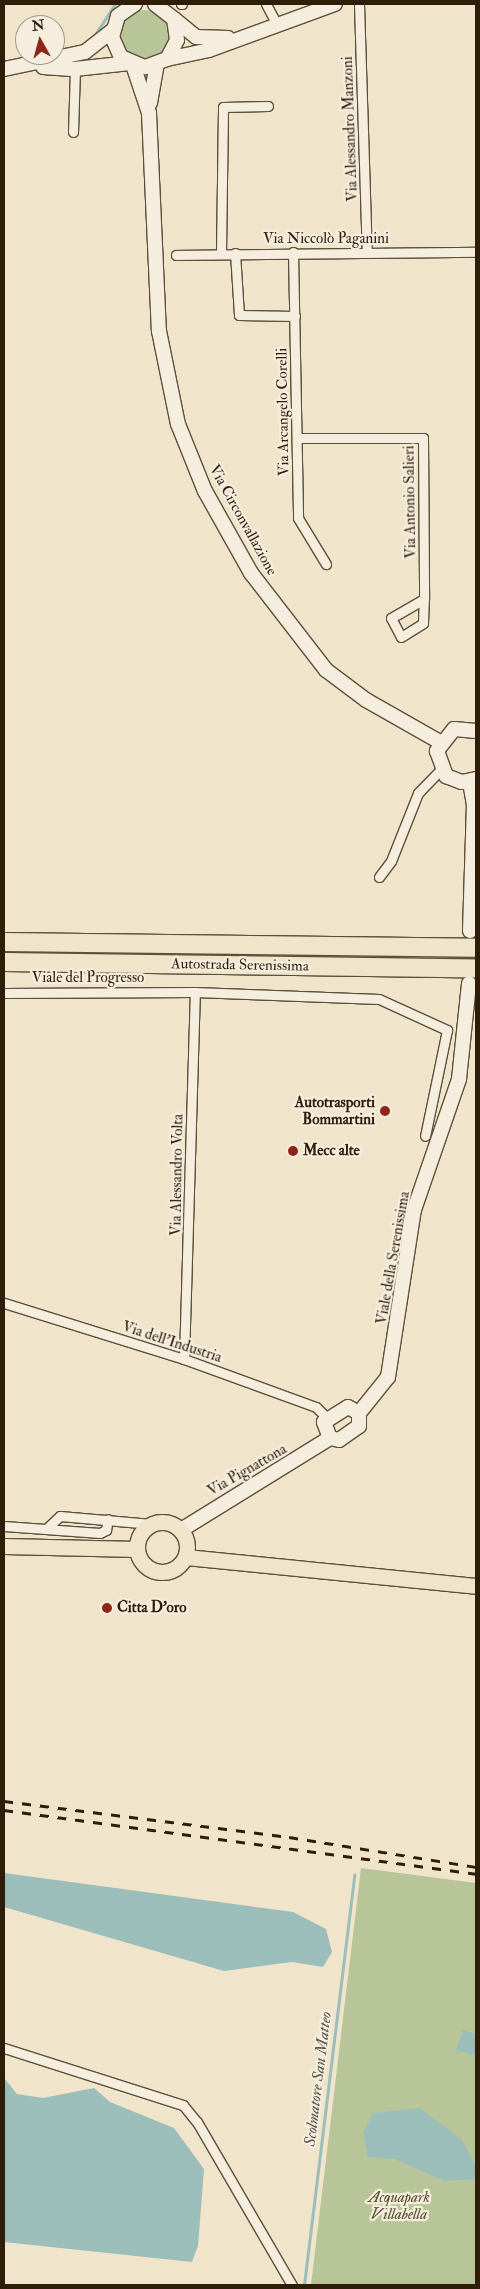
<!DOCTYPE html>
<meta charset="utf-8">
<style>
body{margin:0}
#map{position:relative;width:480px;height:2289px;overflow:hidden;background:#f0e4cb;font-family:"IM FELL Double Pica",serif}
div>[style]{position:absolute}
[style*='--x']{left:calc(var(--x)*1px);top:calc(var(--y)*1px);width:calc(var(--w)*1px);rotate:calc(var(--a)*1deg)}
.green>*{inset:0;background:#b7c599}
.round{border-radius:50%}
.water>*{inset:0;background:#9bbebb}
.stream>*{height:2.5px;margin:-1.25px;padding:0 1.25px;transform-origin:1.25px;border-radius:1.25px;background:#9bbebb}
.roads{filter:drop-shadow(1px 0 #5e4f3a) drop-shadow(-1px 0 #5e4f3a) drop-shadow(0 1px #5e4f3a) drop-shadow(0 -1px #5e4f3a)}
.street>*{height:9px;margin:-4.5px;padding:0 4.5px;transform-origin:4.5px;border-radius:4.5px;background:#f5eddd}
.secondary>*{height:14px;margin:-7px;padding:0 7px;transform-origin:7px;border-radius:7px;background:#f5eddd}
.primary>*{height:15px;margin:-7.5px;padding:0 7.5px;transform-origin:7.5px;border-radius:7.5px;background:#f0e4cb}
.primary>.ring{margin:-7.5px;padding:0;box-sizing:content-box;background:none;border:15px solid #f0e4cb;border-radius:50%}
.highway>*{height:18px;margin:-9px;padding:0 9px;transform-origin:9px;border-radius:9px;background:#f0e4cb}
.rail>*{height:2.5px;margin-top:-1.25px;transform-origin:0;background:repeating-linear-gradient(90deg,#2d1d09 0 9px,transparent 0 18px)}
.dots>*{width:14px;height:14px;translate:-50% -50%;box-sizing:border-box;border:2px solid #f5eddd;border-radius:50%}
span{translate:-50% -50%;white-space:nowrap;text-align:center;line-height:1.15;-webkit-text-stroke:4.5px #f5eddd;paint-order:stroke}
.street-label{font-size:15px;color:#2d1d09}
.poi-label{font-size:15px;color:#2d1d09;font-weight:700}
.right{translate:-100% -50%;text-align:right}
.left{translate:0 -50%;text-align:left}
.park-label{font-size:15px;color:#564f34;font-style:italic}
.water-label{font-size:16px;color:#545547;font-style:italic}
.frame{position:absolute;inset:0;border:5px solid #2d1d09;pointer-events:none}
.north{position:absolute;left:15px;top:15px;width:50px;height:50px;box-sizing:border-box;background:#f5eddd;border:1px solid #a59a88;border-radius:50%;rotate:353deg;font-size:14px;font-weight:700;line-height:20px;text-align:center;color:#2d1d09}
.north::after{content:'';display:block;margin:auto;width:18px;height:22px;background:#8f2418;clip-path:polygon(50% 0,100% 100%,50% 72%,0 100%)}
</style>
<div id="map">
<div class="green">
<i class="round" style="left:120px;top:10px;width:50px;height:50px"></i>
<i style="clip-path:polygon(361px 1868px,476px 1883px,476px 2285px,311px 2285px)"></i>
</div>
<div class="water">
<i style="clip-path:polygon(4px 1873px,293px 1912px,326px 1929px,332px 1952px,323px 1967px,292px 1962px,224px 1971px,4px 1907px)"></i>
<i style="clip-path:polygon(463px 2030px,476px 2034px,476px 2056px,456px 2050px)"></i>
<i style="clip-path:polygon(4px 2078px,17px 2094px,43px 2098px,94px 2088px,110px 2102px,174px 2128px,204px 2169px,198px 2246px,192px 2262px,4px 2242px)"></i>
<i style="clip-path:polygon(420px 2108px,462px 2140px,476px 2166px,476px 2179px,444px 2181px,395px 2159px,368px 2157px,363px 2133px,373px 2113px)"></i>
</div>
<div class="stream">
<i style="--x:93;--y:38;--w:40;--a:-57.1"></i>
<i style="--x:304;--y:2285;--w:413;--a:-83"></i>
</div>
<div class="roads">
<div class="street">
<i style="--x:181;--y:4;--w:1;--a:0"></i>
<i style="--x:266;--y:4;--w:24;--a:62"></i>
<i style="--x:359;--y:4;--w:249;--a:88.2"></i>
<i style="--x:73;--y:132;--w:63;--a:-88.2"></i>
<i style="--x:293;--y:252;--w:266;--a:88.9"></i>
<i style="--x:298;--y:518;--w:54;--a:58.7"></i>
<i style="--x:221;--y:253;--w:146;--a:-89.2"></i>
<i style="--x:223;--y:107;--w:45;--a:-1.3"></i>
<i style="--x:235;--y:253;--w:62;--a:86.3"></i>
<i style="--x:239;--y:315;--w:56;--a:1"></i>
<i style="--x:176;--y:255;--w:300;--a:-0.6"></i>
<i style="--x:300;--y:438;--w:123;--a:0"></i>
<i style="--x:423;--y:438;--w:161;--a:89.6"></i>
<i style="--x:424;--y:599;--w:38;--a:150"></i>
<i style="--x:391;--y:618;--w:21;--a:62"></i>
<i style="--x:401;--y:637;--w:26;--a:-32"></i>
<i style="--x:423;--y:623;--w:24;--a:-88"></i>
<i style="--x:379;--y:877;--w:20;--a:-53"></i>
<i style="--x:391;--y:861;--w:73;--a:-68.3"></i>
<i style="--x:418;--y:793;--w:33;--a:-46"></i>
<i style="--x:4;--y:993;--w:191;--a:-0.3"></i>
<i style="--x:195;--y:992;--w:184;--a:2.2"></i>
<i style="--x:379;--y:999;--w:75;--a:24.5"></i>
<i style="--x:447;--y:1030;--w:108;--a:101.7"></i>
<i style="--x:4;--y:1303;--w:189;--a:17.3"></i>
<i style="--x:184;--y:1359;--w:140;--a:20"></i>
<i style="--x:316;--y:1407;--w:16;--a:45"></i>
<i style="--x:184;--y:1359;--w:367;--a:-88.3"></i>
<i style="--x:4;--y:1526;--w:96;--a:4.2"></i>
<i style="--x:100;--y:1533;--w:7;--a:-27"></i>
<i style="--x:106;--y:1530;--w:11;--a:-80"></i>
<i style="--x:46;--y:1529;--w:19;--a:-43"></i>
<i style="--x:60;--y:1516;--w:92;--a:5"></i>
<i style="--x:4;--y:2048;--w:188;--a:17.7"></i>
<i style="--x:183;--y:2105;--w:22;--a:51"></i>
<i style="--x:197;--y:2122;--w:189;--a:59.8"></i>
</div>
<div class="secondary">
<i style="--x:135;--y:4;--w:21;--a:145"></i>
<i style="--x:118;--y:16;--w:22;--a:106"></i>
<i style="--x:112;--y:37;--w:22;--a:66"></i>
<i style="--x:121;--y:57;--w:26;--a:23"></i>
<i style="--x:145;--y:67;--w:23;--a:-20"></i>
<i style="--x:167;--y:59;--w:21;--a:-62"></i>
<i style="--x:177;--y:40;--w:21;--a:-98"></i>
<i style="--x:174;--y:19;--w:24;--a:-142"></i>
<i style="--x:174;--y:19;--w:28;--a:39"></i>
<i style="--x:196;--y:37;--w:32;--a:2"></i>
<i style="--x:167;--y:59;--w:43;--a:-12.1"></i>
<i style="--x:209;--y:50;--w:134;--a:-20.1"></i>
<i style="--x:133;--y:65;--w:51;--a:71.6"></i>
<i style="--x:149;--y:113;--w:218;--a:87.4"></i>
<i style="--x:159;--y:331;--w:95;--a:78.5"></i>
<i style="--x:178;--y:424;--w:72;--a:68.1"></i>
<i style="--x:205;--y:491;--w:94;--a:60.7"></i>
<i style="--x:251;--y:573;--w:123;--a:52.3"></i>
<i style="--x:326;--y:670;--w:50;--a:36.9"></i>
<i style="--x:366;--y:700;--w:85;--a:29.6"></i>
<i style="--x:43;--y:67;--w:32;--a:4"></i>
<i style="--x:75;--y:69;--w:55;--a:-6.2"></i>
<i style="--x:4;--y:69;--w:83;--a:-11.9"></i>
<i style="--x:85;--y:52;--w:36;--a:-38"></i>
<i style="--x:150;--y:103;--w:39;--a:-80"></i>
<i style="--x:476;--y:731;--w:22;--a:-175"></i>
<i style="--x:454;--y:729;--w:28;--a:128"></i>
<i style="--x:437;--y:751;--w:27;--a:70"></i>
<i style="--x:446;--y:776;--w:17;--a:21"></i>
<i style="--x:462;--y:782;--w:14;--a:-12"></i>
<i style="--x:470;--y:931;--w:126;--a:-88.2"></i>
<i style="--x:474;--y:805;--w:23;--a:-100"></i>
<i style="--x:348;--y:1407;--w:13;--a:29"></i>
<i style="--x:359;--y:1413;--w:13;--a:90"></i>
<i style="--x:359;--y:1426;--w:24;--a:145"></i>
<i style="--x:339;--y:1440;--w:9;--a:-167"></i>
<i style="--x:330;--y:1438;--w:17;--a:-111"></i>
<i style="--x:324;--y:1422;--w:28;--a:-32"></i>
<i style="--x:359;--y:1413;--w:46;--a:-51.1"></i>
<i style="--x:388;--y:1377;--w:169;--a:-81.2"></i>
<i style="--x:414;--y:1210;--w:139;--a:-71"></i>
<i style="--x:459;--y:1079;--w:96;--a:-84"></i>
<i style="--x:181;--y:1530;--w:175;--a:-31.7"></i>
</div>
<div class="primary">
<i class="ring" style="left:137px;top:1522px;width:35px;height:35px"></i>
<i style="--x:4;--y:1546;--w:133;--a:1.3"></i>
<i style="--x:186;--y:1557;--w:291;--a:5.7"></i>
</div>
<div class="highway">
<i style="--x:4;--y:942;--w:472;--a:0.7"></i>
<i style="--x:4;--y:962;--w:472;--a:0.8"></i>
</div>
</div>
<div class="rail">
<i style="--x:4;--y:1801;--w:287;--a:7.2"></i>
<i style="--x:289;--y:1837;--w:189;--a:9.1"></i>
<i style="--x:4;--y:1810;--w:476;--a:7.7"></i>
</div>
<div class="dots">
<i style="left:385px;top:1111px;background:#8f2418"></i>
<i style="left:293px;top:1151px;background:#8f2418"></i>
<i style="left:107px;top:1608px;background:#8f2418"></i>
</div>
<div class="street-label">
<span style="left:350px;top:129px;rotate:-92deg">Via Alessandro Manzoni</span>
<span style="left:326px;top:239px">Via Niccolò Paganini</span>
<span style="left:283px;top:412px;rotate:-91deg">Via Arcangelo Corelli</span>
<span style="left:410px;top:502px;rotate:-91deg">Via Antonio Salieri</span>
<span style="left:243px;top:520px;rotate:61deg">Via Circonvallazione</span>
<span style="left:240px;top:965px;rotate:1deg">Autostrada Serenissima</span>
<span style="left:88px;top:978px">Viale del Progresso</span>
<span style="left:177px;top:1175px;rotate:-89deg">Via Alessandro Volta</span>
<span style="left:393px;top:1258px;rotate:-80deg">Viale della Serenissima</span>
<span style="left:172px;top:1342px;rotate:18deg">Via dell'Industria</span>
<span style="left:247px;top:1470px;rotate:-30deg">Via Pignattona</span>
</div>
<div class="poi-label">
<span class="right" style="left:375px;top:1111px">Autotrasporti<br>Bommartini</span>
<span class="left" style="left:303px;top:1151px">Mecc alte</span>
<span class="left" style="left:117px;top:1608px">Citta D'oro</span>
</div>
<div class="park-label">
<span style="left:399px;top:2206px">Acquapark<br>Villabella</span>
</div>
<div class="water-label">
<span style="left:318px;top:2079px;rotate:-83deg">Scolmatore San Matteo</span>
</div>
<div class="frame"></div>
<div class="north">N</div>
</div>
